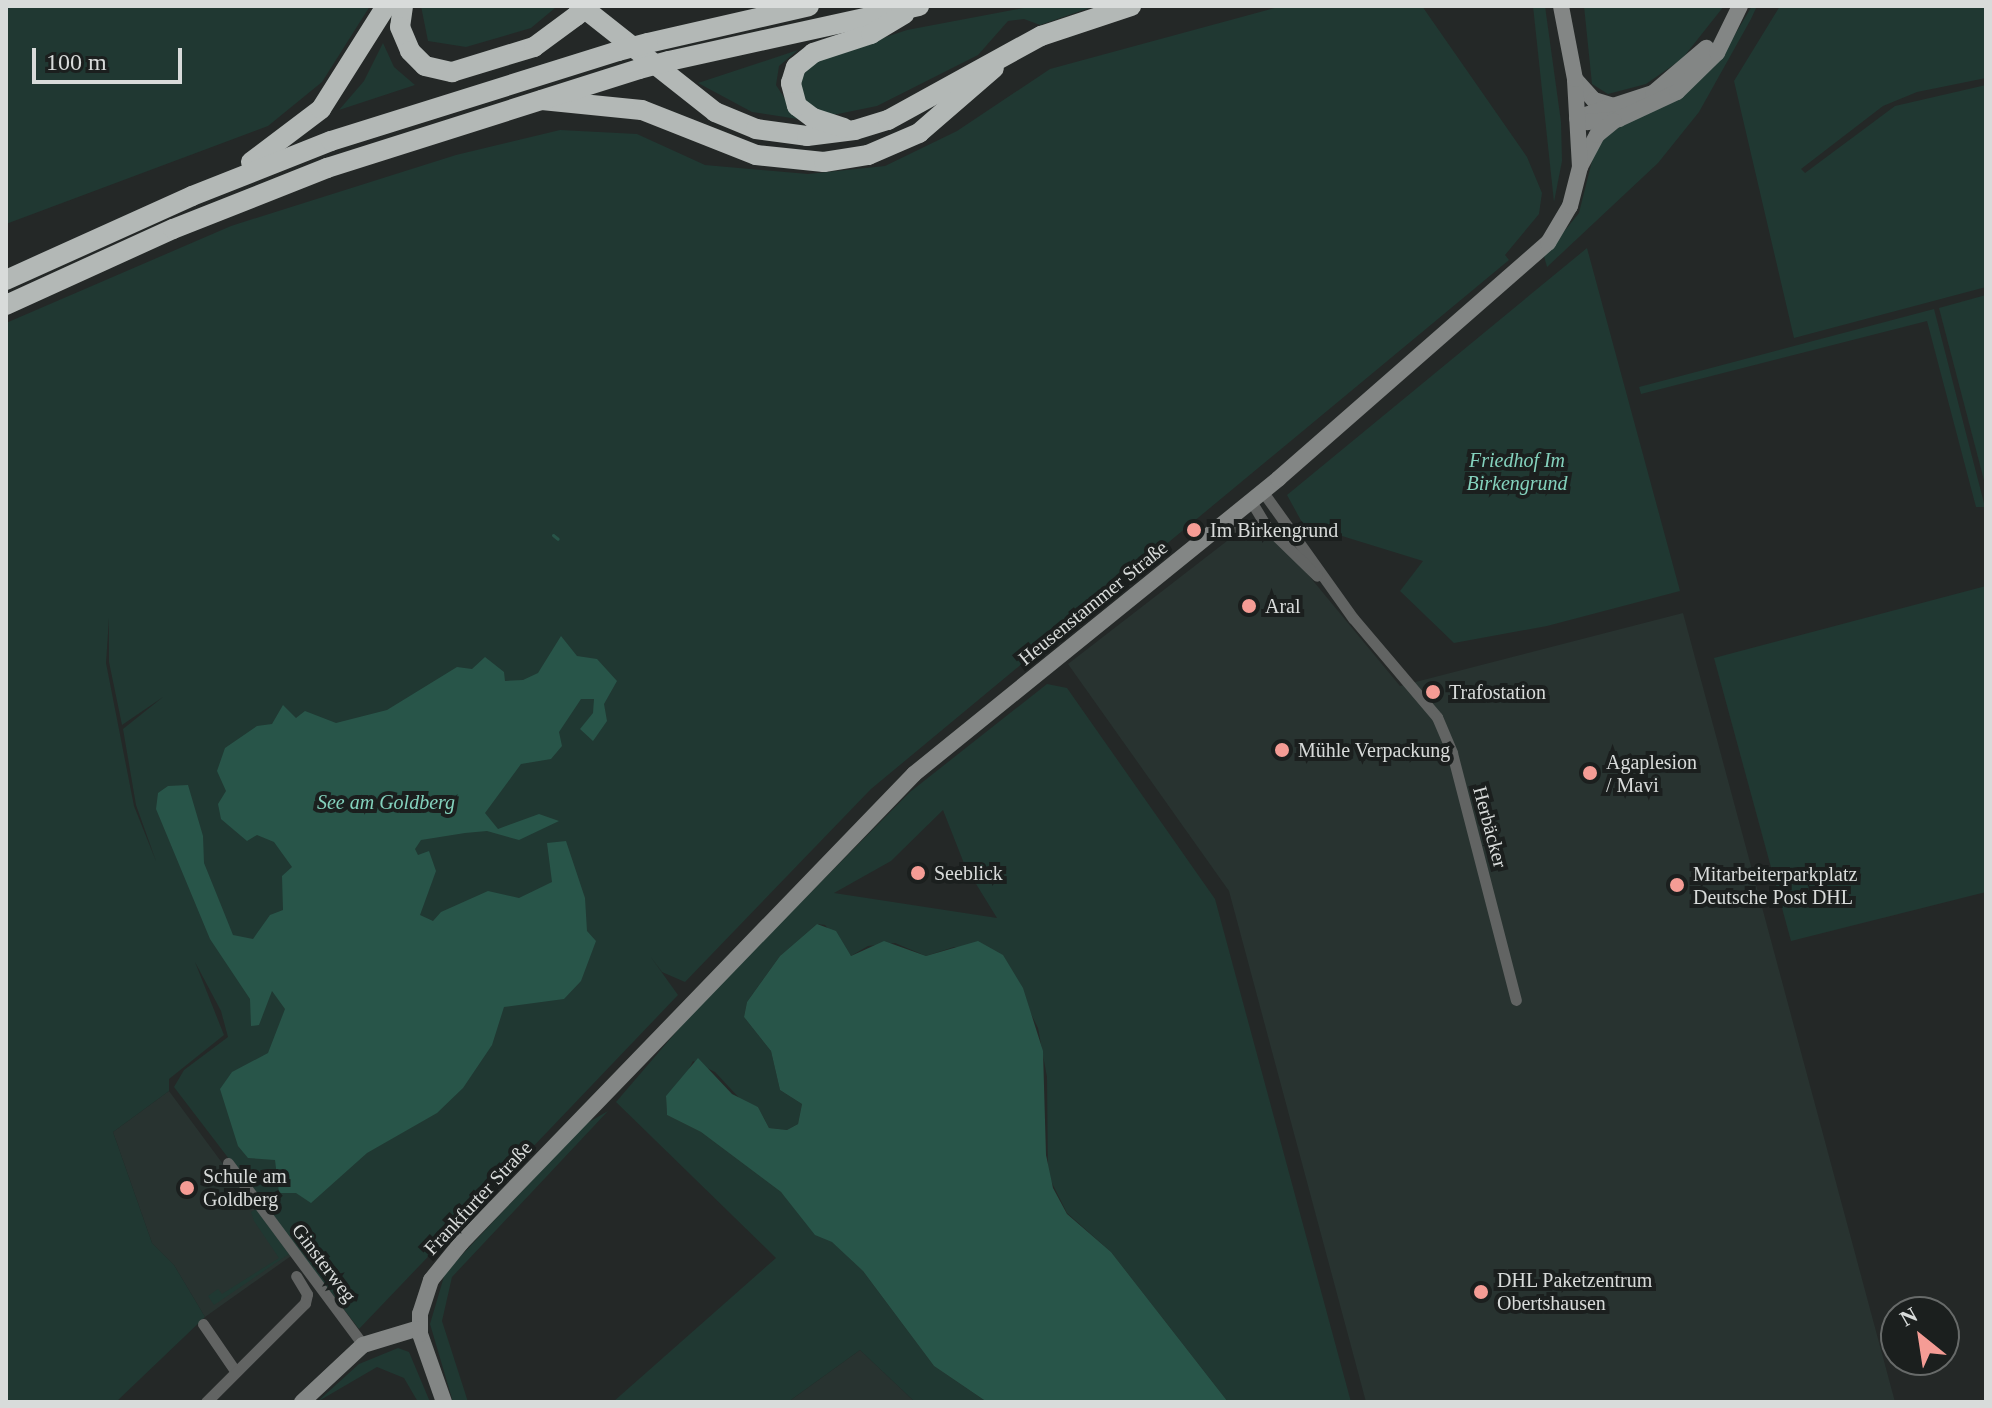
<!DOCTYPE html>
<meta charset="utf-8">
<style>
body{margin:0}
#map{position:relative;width:1992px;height:1408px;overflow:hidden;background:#242827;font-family:"Times New Roman",serif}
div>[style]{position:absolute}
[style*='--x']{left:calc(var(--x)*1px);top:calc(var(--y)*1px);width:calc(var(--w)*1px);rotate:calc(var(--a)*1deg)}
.built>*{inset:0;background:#283330}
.green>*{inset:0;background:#203832}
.water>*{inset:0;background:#285549}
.stream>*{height:3px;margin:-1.5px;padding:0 1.5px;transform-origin:1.5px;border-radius:1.5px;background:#285549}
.street>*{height:11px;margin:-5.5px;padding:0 5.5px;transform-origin:5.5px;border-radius:5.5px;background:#626463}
.secondary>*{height:16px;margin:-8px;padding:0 8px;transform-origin:8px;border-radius:8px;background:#838685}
.highway>*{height:20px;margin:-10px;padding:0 10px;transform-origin:10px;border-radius:10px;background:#b3b8b6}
.highway-bridge>*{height:20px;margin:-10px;padding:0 10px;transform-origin:10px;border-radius:10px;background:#b3b8b6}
.dots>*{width:22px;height:22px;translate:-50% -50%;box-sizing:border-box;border:4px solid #1b1f1e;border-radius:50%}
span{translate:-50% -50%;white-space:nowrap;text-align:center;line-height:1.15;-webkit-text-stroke:8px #1b1f1e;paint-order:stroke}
.park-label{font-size:20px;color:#84d2bd;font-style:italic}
.poi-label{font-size:20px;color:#d8dbda}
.left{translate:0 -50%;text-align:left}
.street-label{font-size:20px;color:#d8dbda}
.frame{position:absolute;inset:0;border:8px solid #d8dbda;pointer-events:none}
.north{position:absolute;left:1880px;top:1296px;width:80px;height:80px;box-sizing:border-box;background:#1b1f1e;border:2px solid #676a69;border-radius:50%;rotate:330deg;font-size:22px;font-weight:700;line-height:32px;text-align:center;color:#d8dbda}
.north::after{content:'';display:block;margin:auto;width:28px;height:36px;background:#f59c95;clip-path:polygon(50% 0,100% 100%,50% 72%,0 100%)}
.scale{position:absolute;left:32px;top:48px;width:150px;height:36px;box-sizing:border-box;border:4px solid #d8dbda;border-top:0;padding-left:10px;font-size:24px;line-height:28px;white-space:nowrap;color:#d8dbda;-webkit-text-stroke:6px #1b1f1e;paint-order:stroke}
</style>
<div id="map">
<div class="built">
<i style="clip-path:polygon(1254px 530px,1286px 548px,1400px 686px,1683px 613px,1895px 1402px,1366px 1402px,1229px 891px,1068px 664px,1236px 534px)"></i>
<i style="clip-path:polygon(169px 1091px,291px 1256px,205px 1317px,174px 1265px,152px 1243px,113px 1132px)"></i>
<i style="clip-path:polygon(860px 1350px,915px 1402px,788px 1402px)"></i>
</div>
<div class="green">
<i style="clip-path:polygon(6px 6px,370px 6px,322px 82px,268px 126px,6px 224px)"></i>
<i style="clip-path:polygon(421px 6px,553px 6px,555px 8px,531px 28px,466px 47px,428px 41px)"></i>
<i style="clip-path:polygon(1034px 6px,1095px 6px,1040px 25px,1024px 19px,1008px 21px,978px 55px,877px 106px,823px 117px,804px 106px,799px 75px,807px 63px,907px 30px)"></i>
<i style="clip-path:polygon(evenodd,1282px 6px,1422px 6px,1527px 157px,1542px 193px,1539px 214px,1505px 255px,1509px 260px,871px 789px,685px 982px,662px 972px,650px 956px,678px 995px,359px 1329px,174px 1087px,184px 1070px,228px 1037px,221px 1011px,195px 962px,224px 1035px,169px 1079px,169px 1091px,113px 1132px,152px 1243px,174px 1265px,205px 1317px,116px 1402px,6px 1402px,6px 323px,231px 226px,456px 155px,560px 130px,637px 134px,705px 165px,808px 174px,885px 166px,957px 131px,1050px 69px,1282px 6px,109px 618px,109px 662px,122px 725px,163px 697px,123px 729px,136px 805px,156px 861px,134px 806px,106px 663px,109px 618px)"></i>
<i style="clip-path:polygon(1533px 6px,1545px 6px,1561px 122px,1562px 161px,1554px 202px)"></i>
<i style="clip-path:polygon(1584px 6px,1724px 6px,1682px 59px,1646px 84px,1608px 94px,1592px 84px)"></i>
<i style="clip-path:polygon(1752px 6px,1757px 6px,1751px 19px,1699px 112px,1658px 163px,1547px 267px,1544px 256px,1579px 213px,1596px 145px,1622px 125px,1681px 96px,1722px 56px)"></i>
<i style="clip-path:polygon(1780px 6px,1986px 6px,1986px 78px,1917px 92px,1883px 106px,1801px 169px,1805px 173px,1895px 106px,1986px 85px,1986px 287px,1794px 338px,1734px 81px)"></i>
<i style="clip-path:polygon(383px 43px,394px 67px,415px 85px,339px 110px,364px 81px)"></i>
<i style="clip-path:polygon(798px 50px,779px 66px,776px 85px,798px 119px,752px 112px,698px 83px)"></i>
<i style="clip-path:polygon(1587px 248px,1680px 591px,1547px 626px,1454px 643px,1400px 591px,1423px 561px,1329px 532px,1310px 537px,1287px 495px)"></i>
<i style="clip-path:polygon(1986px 295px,1986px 488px,1939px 308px)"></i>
<i style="clip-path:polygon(1934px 309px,1985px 507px,1976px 507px,1927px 321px,1641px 394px,1639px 387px)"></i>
<i style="clip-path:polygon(1986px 586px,1986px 892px,1791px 941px,1714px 658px)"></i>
<i style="clip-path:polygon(evenodd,1047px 684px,1067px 688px,1215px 899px,1351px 1402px,1228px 1402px,1111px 1252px,1067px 1213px,1048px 1175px,1047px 1077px,1038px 1028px,1002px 955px,954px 947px,926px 956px,895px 943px,868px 946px,851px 956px,825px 925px,817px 924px,780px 956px,747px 1002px,744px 1017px,771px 1051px,780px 1090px,802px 1104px,798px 1124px,787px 1130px,769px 1128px,758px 1107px,742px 1101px,715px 1072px,693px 1061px,684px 1079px,666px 1096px,667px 1115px,701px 1132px,781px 1192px,863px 1271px,934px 1366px,987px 1402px,915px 1402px,860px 1350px,788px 1402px,613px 1402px,776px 1258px,616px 1102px,701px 1003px,910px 792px,1047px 684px,943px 810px,965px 866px,997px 918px,834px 893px,891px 861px,943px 810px)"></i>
<i style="clip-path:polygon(608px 1111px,452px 1277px,442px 1321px,468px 1402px,453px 1402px,430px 1324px,445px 1273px,584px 1125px)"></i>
<i style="clip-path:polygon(256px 1209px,289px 1254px,214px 1305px,208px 1296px,218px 1289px,222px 1294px,279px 1258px,254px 1221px,251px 1212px)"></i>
<i style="clip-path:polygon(398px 1348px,409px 1352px,430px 1402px,418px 1402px,404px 1378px,377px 1367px,317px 1402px,359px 1364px)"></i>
</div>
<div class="water">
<i style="clip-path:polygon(561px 636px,577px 656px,597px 659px,617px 681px,604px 704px,607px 721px,593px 741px,580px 729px,593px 713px,594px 699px,581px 699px,559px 732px,562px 746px,551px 759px,521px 764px,485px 813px,498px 829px,539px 814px,559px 821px,519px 840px,487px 831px,465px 833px,421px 840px,415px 849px,418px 855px,429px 851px,436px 871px,420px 915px,433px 921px,441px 912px,488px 891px,519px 898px,552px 882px,547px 843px,566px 841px,585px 898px,587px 931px,596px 941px,581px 981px,564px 999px,504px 1007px,492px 1045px,463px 1088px,437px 1113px,367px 1153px,311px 1203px,296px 1193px,279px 1193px,275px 1160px,248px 1158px,238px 1146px,220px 1089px,232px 1072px,268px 1053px,285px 1009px,272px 991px,259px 1025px,251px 1026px,250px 999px,210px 939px,156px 809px,158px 793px,168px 786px,188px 785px,203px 836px,204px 863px,225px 915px,233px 935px,253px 939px,270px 915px,283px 910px,282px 876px,292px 867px,274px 842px,257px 835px,247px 841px,221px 819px,218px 804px,226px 791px,217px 771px,225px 748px,257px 726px,272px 724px,283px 705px,296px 718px,305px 711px,336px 723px,387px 710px,457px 667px,472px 669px,485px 657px,504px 672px,505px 681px,523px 680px,538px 673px)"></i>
<i style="clip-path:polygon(817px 924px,836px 931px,851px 956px,884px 941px,926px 956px,978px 941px,1003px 955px,1023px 988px,1043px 1051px,1046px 1155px,1053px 1188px,1067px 1214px,1111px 1252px,1228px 1402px,987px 1402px,934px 1366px,863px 1271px,832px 1242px,815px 1235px,781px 1192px,701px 1132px,667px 1115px,666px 1096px,698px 1058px,732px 1094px,758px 1107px,769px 1128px,787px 1130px,798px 1124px,802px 1104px,780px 1090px,771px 1051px,744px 1017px,747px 1002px,780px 956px)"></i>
</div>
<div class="stream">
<i style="--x:553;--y:535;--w:6;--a:39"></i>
</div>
<div class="street">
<i style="--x:1263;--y:492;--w:155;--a:54.5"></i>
<i style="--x:1353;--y:618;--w:130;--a:49.7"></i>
<i style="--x:1437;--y:717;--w:39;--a:67"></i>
<i style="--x:1452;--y:753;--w:255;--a:75.5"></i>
<i style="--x:1251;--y:501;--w:29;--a:59"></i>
<i style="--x:1266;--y:526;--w:71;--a:44.4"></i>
<i style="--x:1216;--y:530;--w:50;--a:-4.6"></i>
<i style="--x:228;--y:1163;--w:227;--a:53.4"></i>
<i style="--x:203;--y:1324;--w:58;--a:55.5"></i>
<i style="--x:206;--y:1402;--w:140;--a:-45"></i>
<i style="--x:305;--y:1303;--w:9;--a:-77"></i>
<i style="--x:307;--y:1294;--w:21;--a:-121"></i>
</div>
<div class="secondary">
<i style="--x:1575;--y:79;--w:28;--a:48"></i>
<i style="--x:1594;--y:100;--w:21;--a:17"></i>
<i style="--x:1579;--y:117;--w:78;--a:-18"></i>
<i style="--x:1653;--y:93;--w:70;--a:-40.3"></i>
<i style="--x:1577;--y:118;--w:11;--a:22"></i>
<i style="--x:1587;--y:122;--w:32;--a:-5"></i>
<i style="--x:1619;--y:119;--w:64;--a:-25"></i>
<i style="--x:1677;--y:92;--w:56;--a:-44.3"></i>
<i style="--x:1717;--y:53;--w:52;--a:-63.9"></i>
<i style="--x:1581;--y:165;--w:34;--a:-62"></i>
<i style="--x:1597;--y:135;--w:22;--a:-39"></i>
<i style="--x:302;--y:1402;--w:83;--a:-43.1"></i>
<i style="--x:363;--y:1345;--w:59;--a:-16.9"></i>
<i style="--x:444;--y:1402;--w:72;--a:-109.4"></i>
<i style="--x:420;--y:1334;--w:20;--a:-90"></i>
<i style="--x:420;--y:1314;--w:36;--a:-72"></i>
<i style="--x:431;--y:1280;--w:48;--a:-51"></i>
<i style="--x:461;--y:1243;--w:652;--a:-45.99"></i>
<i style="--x:914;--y:774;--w:469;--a:-39"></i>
<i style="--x:1278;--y:479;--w:359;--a:-41.2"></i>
<i style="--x:1548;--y:243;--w:43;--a:-59.3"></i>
<i style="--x:1570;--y:206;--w:40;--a:-75.6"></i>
<i style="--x:1580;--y:167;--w:88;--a:-93.3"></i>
<i style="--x:1575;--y:79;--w:74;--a:-100.9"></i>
</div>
<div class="highway">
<i style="--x:403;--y:6;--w:21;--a:98"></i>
<i style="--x:400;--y:27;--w:26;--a:67"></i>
<i style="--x:410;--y:51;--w:21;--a:45"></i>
<i style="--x:425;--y:66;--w:28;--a:13"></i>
<i style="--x:452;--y:72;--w:86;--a:-17"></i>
<i style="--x:534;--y:47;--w:52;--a:-36.4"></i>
<i style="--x:581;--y:6;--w:171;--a:38.3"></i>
<i style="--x:715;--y:112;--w:44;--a:22.5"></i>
<i style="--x:756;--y:129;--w:51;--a:7.8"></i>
<i style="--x:807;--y:136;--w:48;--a:-7.1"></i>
<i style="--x:855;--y:130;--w:34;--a:-17"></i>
<i style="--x:888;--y:120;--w:175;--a:-28.8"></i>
<i style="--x:1041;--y:36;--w:95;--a:-18.4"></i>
<i style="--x:648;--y:43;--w:165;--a:-12.9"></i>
<i style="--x:669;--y:61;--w:256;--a:-12.4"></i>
<i style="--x:542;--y:100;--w:100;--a:5.7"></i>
<i style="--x:642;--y:110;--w:123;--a:21.5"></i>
<i style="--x:756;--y:155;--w:68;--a:5.9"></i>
<i style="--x:824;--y:162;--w:45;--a:-9"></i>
<i style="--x:868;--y:155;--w:56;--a:-23.3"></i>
<i style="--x:919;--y:133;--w:99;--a:-40.9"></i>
<i style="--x:844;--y:128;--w:33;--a:-162"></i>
<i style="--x:813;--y:118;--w:20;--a:-143"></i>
<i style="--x:797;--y:106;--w:24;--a:-105"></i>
<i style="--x:791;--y:83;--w:17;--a:-73"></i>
<i style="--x:796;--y:67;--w:22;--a:-39"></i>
<i style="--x:813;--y:53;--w:61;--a:-18.1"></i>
<i style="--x:871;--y:34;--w:39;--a:-31"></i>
<i style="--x:251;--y:162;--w:88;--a:-37.1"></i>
<i style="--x:321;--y:109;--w:122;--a:-57.7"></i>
<i style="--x:6;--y:280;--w:204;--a:-24.3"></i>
<i style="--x:192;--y:196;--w:149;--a:-21.6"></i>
<i style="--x:331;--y:141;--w:301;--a:-17.4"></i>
<i style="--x:6;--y:305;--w:183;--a:-24.5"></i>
<i style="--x:173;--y:229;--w:166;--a:-21.6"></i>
<i style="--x:327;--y:168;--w:327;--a:-17.6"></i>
</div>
<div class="highway-bridge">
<i style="--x:576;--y:16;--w:16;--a:-38"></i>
<i style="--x:618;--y:51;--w:31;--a:-15"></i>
<i style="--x:639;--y:69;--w:31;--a:-15"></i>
</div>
<div class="dots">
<i style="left:1194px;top:530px;background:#f59c95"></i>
<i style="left:1249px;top:606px;background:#f59c95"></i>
<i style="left:1433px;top:692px;background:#f59c95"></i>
<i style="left:1282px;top:750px;background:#f59c95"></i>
<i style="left:1590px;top:773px;background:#f59c95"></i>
<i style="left:918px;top:873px;background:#f59c95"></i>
<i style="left:1677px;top:885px;background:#f59c95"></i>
<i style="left:187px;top:1188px;background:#f59c95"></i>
<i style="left:1481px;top:1292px;background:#f59c95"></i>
</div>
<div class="park-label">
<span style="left:1517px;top:472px">Friedhof Im<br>Birkengrund</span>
<span style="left:386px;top:802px">See am Goldberg</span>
</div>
<div class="poi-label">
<span class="left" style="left:1210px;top:530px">Im Birkengrund</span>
<span class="left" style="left:1265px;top:606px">Aral</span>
<span class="left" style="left:1449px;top:692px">Trafostation</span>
<span class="left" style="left:1298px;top:750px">Mühle Verpackung</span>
<span class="left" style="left:1606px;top:774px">Agaplesion<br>/ Mavi</span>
<span class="left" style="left:934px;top:873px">Seeblick</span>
<span class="left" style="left:1693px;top:886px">Mitarbeiterparkplatz<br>Deutsche Post DHL</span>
<span class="left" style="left:203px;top:1188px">Schule am<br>Goldberg</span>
<span class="left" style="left:1497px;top:1292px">DHL Paketzentrum<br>Obertshausen</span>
</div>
<div class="street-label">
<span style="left:1093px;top:603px;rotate:-39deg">Heusenstammer Straße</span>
<span style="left:1490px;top:827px;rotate:75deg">Herbäcker</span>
<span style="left:478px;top:1198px;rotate:-47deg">Frankfurter Straße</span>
<span style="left:324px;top:1263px;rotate:53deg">Ginsterweg</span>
</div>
<div class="frame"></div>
<div class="north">N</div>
<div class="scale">100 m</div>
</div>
